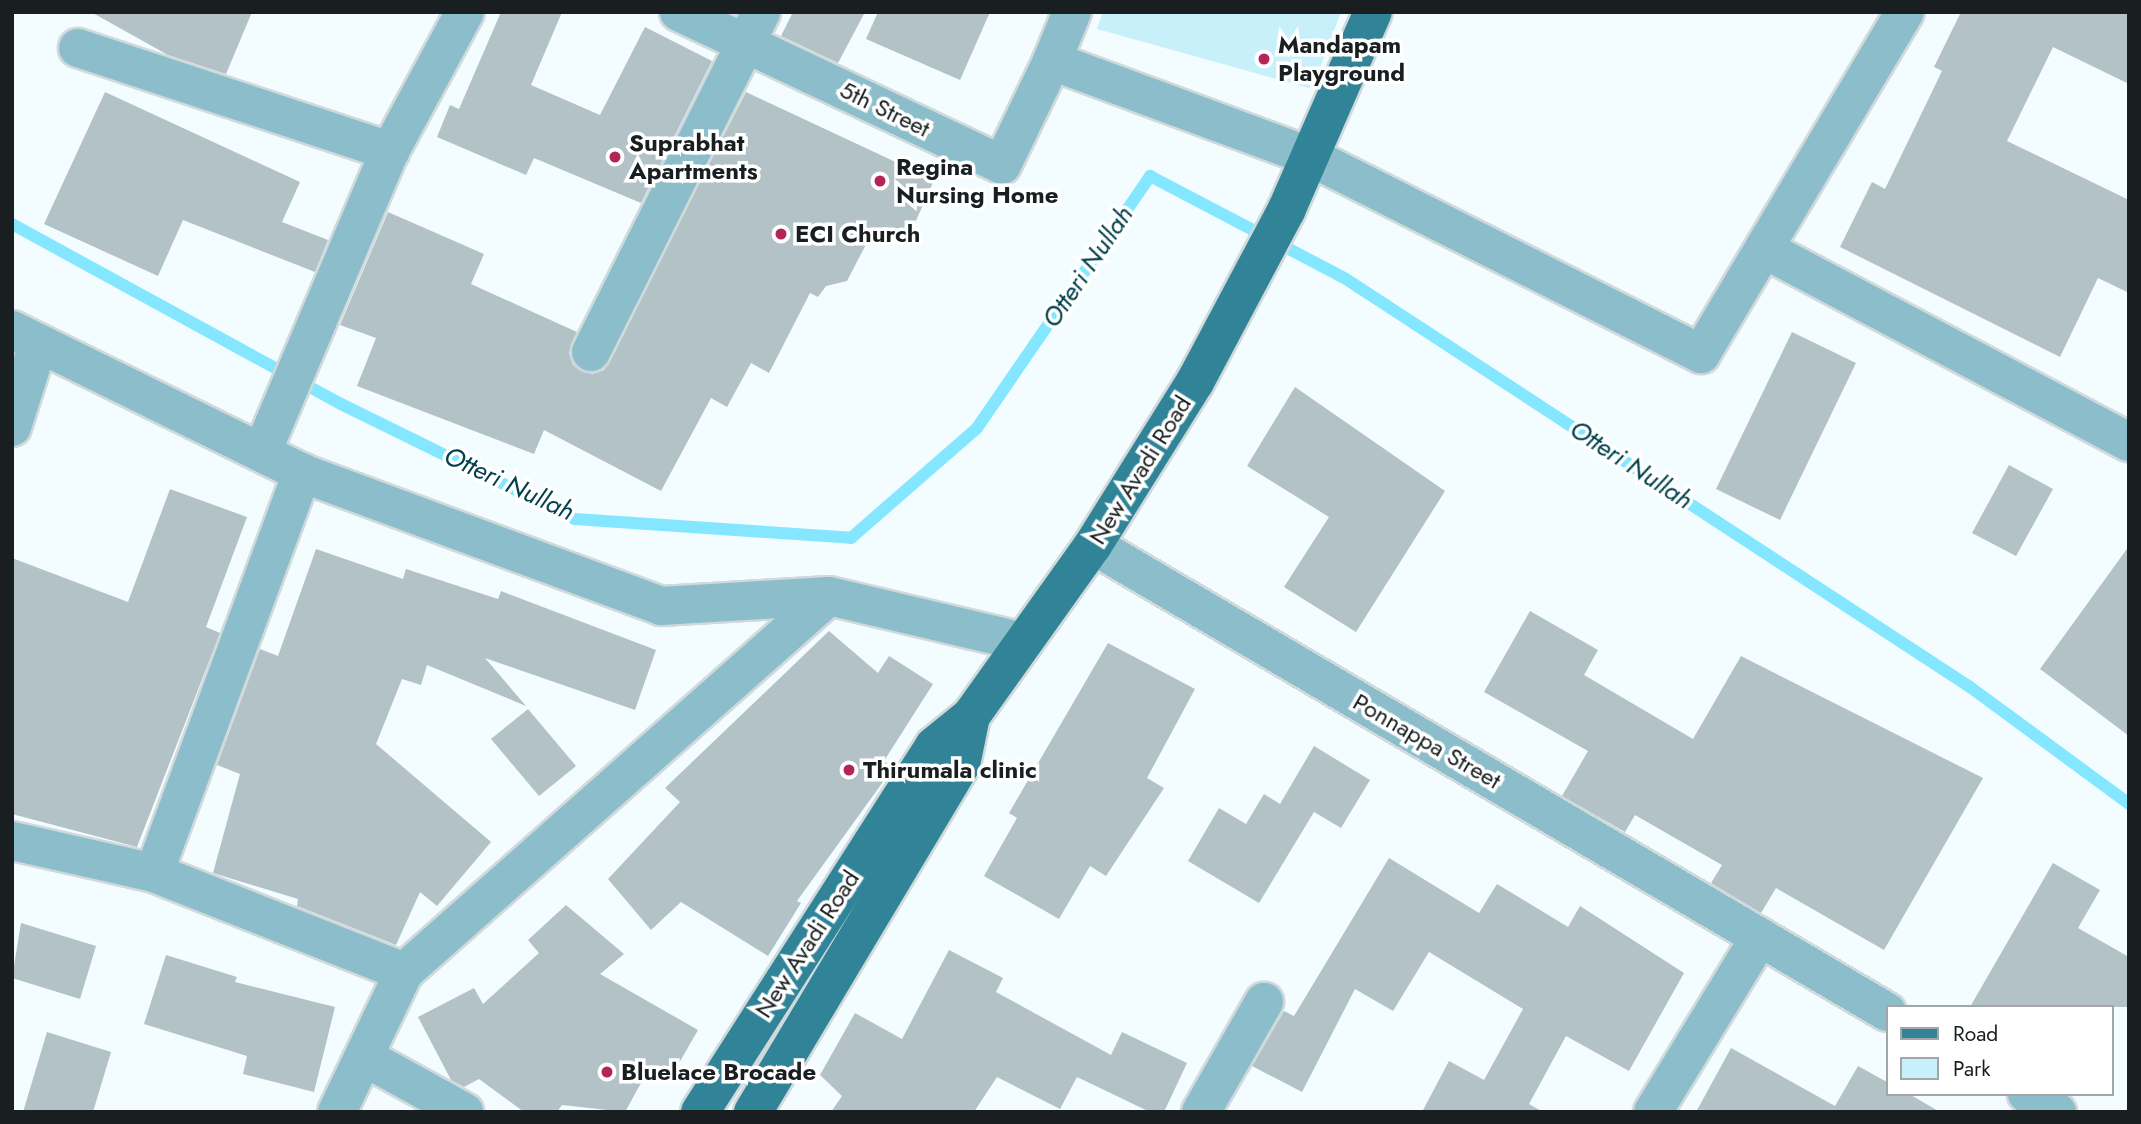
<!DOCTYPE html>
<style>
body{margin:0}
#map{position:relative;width:2141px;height:1124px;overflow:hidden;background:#f3fcff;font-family:Jost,sans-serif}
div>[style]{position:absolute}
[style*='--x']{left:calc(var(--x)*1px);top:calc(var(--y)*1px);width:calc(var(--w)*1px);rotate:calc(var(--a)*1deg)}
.green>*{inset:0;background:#c7f0fb}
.stream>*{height:12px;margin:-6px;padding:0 6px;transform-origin:6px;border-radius:6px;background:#84e6ff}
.building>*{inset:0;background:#b3c2c6}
.roads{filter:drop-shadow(2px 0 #d0d9db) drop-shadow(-2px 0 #d0d9db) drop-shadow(0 2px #d0d9db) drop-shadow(0 -2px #d0d9db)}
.minor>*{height:38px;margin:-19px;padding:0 19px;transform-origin:19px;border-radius:19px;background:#8bbdca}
.major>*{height:38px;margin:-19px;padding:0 19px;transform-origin:19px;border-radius:19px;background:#318497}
.dots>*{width:19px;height:19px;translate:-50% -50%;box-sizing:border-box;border:4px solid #fff;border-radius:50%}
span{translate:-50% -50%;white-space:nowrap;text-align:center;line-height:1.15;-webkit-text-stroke:7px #fff;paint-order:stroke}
.poi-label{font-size:24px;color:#191f20;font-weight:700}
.left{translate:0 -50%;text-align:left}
.street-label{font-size:24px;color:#191f20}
.water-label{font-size:26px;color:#02424e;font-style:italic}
.frame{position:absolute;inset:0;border:14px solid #191f20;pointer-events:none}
.legend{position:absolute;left:1886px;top:1005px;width:228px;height:91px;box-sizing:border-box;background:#fff;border:2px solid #a3a5a6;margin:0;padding:9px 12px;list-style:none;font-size:21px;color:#191f20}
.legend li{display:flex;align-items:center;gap:14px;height:35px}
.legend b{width:35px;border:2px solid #a3a5a6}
</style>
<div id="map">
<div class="green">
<i style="clip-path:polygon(1103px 12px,1341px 12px,1312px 89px,1097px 29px)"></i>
</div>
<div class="stream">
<i style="--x:12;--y:224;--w:375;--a:28.7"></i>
<i style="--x:341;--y:404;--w:261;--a:26.2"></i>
<i style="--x:575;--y:519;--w:277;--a:3.9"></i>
<i style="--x:851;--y:538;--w:167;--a:-41.1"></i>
<i style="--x:977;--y:428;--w:306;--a:-55.5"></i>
<i style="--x:1150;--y:176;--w:221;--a:27.7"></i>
<i style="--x:1346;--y:279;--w:746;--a:33.18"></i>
<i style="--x:1970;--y:687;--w:197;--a:36.3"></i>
</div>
<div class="building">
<i style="clip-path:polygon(91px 12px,252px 12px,226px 74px,168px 55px)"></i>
<i style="clip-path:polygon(501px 12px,562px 12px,531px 85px,600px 115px,645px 27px,712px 61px,641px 203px,534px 158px,526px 175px,437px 137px,450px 105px,459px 109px)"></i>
<i style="clip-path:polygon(793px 12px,865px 12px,838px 63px,781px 36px)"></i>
<i style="clip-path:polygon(878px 12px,990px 12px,960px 80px,866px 39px)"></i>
<i style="clip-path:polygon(1961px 12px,2129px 12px,2129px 84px,2053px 47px,2007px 141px,2129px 200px,2129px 293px,2098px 278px,2060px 357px,1840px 247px,1872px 182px,1885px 189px,1942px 71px,1934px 67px)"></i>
<i style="clip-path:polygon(105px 92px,300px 182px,282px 222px,328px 240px,315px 272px,183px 220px,158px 276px,44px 224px)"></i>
<i style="clip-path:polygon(746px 92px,934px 180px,906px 243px,874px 229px,847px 281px,826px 286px,818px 297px,810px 293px,769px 373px,751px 363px,727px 407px,711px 398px,661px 491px,544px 430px,534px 454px,357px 386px,376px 338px,340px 325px,388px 212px,484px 254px,471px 284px,577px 332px,569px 353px,573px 365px,592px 374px,604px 370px)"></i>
<i style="clip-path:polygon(1792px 332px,1856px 363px,1780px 520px,1716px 489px)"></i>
<i style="clip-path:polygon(1295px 387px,1445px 491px,1356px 632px,1284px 587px,1329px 517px,1247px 466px)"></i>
<i style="clip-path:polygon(2009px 465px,2053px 489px,2016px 556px,1972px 533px)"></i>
<i style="clip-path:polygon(170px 489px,247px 517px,206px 627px,220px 633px,137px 847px,12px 814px,12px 558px,128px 602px)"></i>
<i style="clip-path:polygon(2129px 546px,2129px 736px,2040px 669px)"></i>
<i style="clip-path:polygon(316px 549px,403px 579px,406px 569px,498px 599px,501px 591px,656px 650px,635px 710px,485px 658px,526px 706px,427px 665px,421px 685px,402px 679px,376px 744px,491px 842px,437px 906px,420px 892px,396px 945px,297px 906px,298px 899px,213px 873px,240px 774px,217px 765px,260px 649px,278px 656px)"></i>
<i style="clip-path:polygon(1530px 611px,1598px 650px,1584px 675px,1693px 739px,1741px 656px,1983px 778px,1884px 950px,1776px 888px,1761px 913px,1711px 883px,1722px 865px,1635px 815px,1625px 832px,1562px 796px,1588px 751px,1484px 692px)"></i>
<i style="clip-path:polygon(829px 631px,878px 673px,889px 656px,933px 684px,884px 761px,893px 768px,797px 901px,801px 903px,768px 956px,681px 902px,651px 930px,608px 879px,680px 802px,665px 788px)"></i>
<i style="clip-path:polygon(1108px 643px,1195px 689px,1147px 778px,1164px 788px,1106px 876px,1090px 866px,1059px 919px,984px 876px,1017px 818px,1009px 813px)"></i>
<i style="clip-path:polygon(528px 709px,576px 766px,539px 796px,491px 739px)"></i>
<i style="clip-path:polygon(1314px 746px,1370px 780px,1341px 828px,1314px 812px,1259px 903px,1188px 861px,1219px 808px,1246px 824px,1264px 794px,1280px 804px)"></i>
<i style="clip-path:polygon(1389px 858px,1479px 913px,1497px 884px,1568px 927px,1580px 906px,1684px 973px,1629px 1071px,1566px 1036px,1529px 1104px,1543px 1112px,1422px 1112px,1449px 1061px,1484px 1080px,1523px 1009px,1429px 952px,1393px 1011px,1355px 989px,1302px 1092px,1252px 1066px,1284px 1011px,1294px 1016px)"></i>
<i style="clip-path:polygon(2053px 863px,2100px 890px,2078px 928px,2129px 957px,2129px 1007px,1970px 1007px)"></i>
<i style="clip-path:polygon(566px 905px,624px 954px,600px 974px,698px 1030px,671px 1077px,651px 1065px,625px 1112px,562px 1105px,557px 1112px,524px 1112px,479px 1079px,464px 1087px,451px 1080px,418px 1017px,474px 988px,483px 1004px,539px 953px,528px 940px)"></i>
<i style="clip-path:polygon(21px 923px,96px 946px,80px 999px,12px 978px)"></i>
<i style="clip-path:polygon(949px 950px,1003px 978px,996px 992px,1111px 1055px,1122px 1032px,1187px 1063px,1164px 1112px,1150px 1112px,1077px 1077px,1060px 1109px,997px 1077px,974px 1112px,831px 1112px,842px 1096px,820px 1075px,855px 1013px,902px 1039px)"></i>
<i style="clip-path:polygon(166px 955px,237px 977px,235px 982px,335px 1007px,314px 1092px,243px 1074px,247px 1056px,144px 1024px)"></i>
<i style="clip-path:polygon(47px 1032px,111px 1052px,93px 1112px,23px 1112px)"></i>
<i style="clip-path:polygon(1731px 1048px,1835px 1106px,1858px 1066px,1887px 1082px,1887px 1094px,1909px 1094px,1940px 1112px,1696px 1112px)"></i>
</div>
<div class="roads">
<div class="minor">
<i style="--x:679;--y:12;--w:357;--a:25.3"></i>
<i style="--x:1002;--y:165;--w:115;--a:-64.3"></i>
<i style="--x:1052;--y:61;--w:276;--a:20.3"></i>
<i style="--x:1311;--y:157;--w:437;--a:26.8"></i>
<i style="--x:1701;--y:354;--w:398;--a:-59.2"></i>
<i style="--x:78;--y:48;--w:329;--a:18.3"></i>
<i style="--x:1052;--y:61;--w:53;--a:-67.8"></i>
<i style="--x:1764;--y:249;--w:413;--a:27.9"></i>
<i style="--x:12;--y:330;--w:323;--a:26.2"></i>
<i style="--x:302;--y:473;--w:383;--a:20.3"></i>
<i style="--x:661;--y:606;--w:168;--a:-3.4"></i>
<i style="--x:829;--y:596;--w:200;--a:13.3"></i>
<i style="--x:591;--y:352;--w:380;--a:-63.4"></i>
<i style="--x:12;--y:427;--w:86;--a:-72.4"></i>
<i style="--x:262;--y:452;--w:327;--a:-67"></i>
<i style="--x:390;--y:151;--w:158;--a:-61.7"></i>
<i style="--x:1093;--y:545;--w:921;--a:30.46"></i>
<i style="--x:12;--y:841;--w:146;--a:12.7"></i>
<i style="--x:154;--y:873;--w:269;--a:21.6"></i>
<i style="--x:154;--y:873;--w:427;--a:-69.7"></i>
<i style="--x:368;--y:1059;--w:110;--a:28.9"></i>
<i style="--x:2027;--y:1094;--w:35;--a:31"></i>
<i style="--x:337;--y:1112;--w:155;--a:-64.4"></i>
<i style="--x:404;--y:972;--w:567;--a:-41.5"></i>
<i style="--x:1201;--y:1112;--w:127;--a:-60.2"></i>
<i style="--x:1653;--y:1112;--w:205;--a:-58.6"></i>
</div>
<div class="major">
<i style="--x:700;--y:1112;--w:434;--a:-57.4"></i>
<i style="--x:934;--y:746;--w:48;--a:-39"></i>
<i style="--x:971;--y:716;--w:210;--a:-54.5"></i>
<i style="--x:1093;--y:545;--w:192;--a:-58"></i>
<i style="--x:1195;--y:382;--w:194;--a:-62"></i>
<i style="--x:1286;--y:211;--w:217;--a:-66.4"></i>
<i style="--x:753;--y:1112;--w:405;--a:-59.1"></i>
<i style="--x:961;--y:765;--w:50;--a:-78.5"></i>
</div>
</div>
<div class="dots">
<i style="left:1264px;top:59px;background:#b32457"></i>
<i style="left:615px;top:157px;background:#b32457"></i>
<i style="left:880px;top:181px;background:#b32457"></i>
<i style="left:781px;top:234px;background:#b32457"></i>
<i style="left:849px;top:770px;background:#b32457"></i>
<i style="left:607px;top:1072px;background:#b32457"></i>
</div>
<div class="poi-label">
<span class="left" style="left:1278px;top:59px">Mandapam<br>Playground</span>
<span class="left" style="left:629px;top:157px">Suprabhat<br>Apartments</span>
<span class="left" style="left:896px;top:181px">Regina<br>Nursing Home</span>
<span class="left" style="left:795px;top:234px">ECI Church</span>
<span class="left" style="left:863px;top:770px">Thirumala clinic</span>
<span class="left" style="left:621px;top:1072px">Bluelace Brocade</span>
</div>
<div class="street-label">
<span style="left:885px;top:109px;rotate:26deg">5th Street</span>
<span style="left:1140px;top:470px;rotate:-58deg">New Avadi Road</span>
<span style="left:1427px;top:741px;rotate:30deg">Ponnappa Street</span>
<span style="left:807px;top:944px;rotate:-57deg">New Avadi Road</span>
</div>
<div class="water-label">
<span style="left:1088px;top:267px;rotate:-56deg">Otteri Nullah</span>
<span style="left:1631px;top:465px;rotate:33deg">Otteri Nullah</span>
<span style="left:509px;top:484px;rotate:25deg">Otteri Nullah</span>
</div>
<div class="frame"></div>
<ul class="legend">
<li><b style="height:9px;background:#318497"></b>Road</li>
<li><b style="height:19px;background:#c7f0fb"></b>Park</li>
</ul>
</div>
